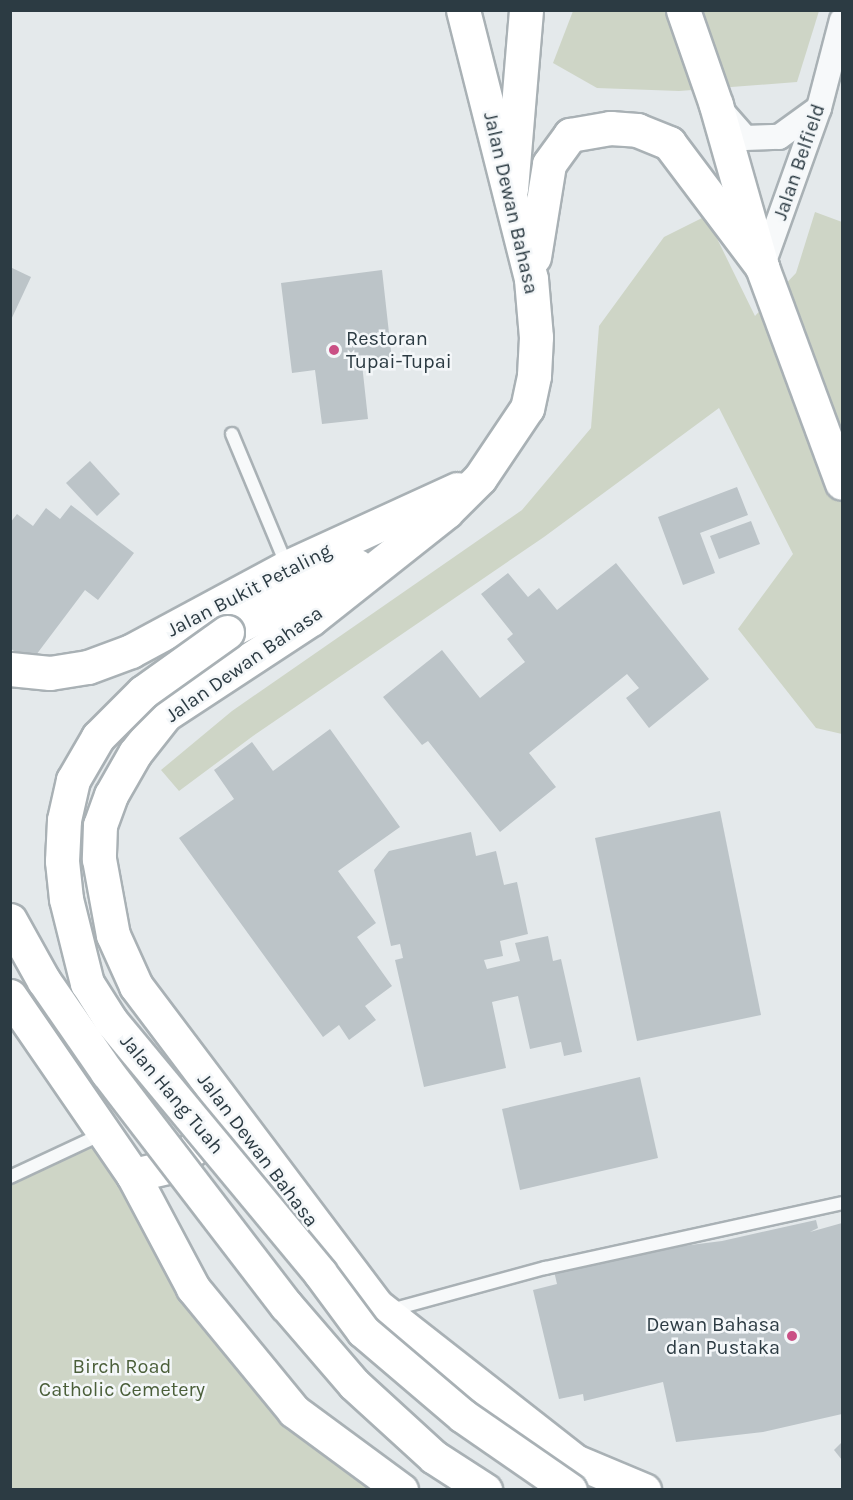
<!DOCTYPE html>
<style>
body{margin:0}
#map{position:relative;width:853px;height:1500px;overflow:hidden;background:#e4e9eb;font-family:Karla,sans-serif}
div>[style]{position:absolute}
[style*='--x']{left:calc(var(--x)*1px);top:calc(var(--y)*1px);width:calc(var(--w)*1px);rotate:calc(var(--a)*1deg)}
.green>*{inset:0;background:#ced5c6}
.building>*{inset:0;background:#bcc4c8}
.roads{filter:drop-shadow(2px 0 #a9b1b5) drop-shadow(-2px 0 #a9b1b5) drop-shadow(0 2px #a9b1b5) drop-shadow(0 -2px #a9b1b5)}
.lane>*{height:12px;margin:-6px;padding:0 6px;transform-origin:6px;border-radius:6px;background:#f7f9fa}
.street>*{height:24px;margin:-12px;padding:0 12px;transform-origin:12px;border-radius:12px;background:#f7f9fa}
.secondary>*{height:33px;margin:-16.5px;padding:0 16.5px;transform-origin:16.5px;border-radius:16.5px;background:#fff}
.primary>*{height:33px;margin:-16.5px;padding:0 16.5px;transform-origin:16.5px;border-radius:16.5px;background:#fff}
.bridges{filter:drop-shadow(2px 0 #a9b1b5) drop-shadow(-2px 0 #a9b1b5) drop-shadow(0 2px #a9b1b5) drop-shadow(0 -2px #a9b1b5)}
.secondary-bridge>*{height:33px;margin:-16.5px;padding:0 16.5px;transform-origin:16.5px;border-radius:16.5px;background:#fff}
.dots>*{width:16px;height:16px;translate:-50% -50%;box-sizing:border-box;border:3px solid #f4f7f9;border-radius:50%}
span{translate:-50% -50%;white-space:nowrap;text-align:center;line-height:1.15;-webkit-text-stroke:5px #f4f7f9;paint-order:stroke}
.street-label{font-size:20px;color:#2c3b43}
.poi-label{font-size:20px;color:#2c3b43}
.left{translate:0 -50%;text-align:left}
.right{translate:-100% -50%;text-align:right}
.park-label{font-size:20px;color:#4b5f3a}
.frame{position:absolute;inset:0;border:12px solid #2c3b43;pointer-events:none}
</style>
<div id="map">
<div class="green">
<i style="clip-path:polygon(573px 11px,819px 11px,797px 82px,679px 91px,597px 88px,553px 63px)"></i>
<i style="clip-path:polygon(815px 212px,842px 222px,842px 734px,816px 728px,738px 629px,793px 554px,719px 408px,544px 537px,253px 736px,179px 791px,161px 770px,232px 711px,522px 510px,591px 428px,599px 326px,664px 237px,706px 216px,755px 316px,796px 273px)"></i>
<i style="clip-path:polygon(106px 1133px,294px 1411px,404px 1490px,11px 1490px,11px 1180px)"></i>
</div>
<div class="building">
<i style="clip-path:polygon(10px 267px,31px 277px,10px 322px)"></i>
<i style="clip-path:polygon(382px 270px,392px 360px,362px 364px,368px 419px,322px 424px,315px 370px,292px 373px,281px 283px)"></i>
<i style="clip-path:polygon(90px 461px,120px 494px,97px 516px,66px 483px)"></i>
<i style="clip-path:polygon(737px 487px,748px 515px,700px 533px,715px 573px,683px 585px,658px 517px)"></i>
<i style="clip-path:polygon(71px 505px,134px 553px,98px 600px,85px 590px,30px 663px,10px 648px,10px 523px,17px 514px,33px 526px,46px 508px,60px 519px)"></i>
<i style="clip-path:polygon(751px 521px,760px 544px,719px 559px,710px 536px)"></i>
<i style="clip-path:polygon(616px 563px,709px 679px,649px 728px,626px 698px,639px 688px,627px 674px,529px 753px,556px 787px,500px 832px,428px 741px,422px 745px,383px 697px,442px 650px,480px 698px,525px 662px,507px 639px,513px 634px,481px 594px,508px 573px,528px 597px,539px 588px,557px 610px)"></i>
<i style="clip-path:polygon(330px 729px,400px 827px,338px 871px,376px 923px,357px 937px,392px 986px,365px 1006px,376px 1020px,349px 1040px,339px 1025px,323px 1037px,179px 838px,234px 799px,214px 770px,252px 742px,273px 771px)"></i>
<i style="clip-path:polygon(720px 811px,761px 1015px,637px 1041px,595px 838px)"></i>
<i style="clip-path:polygon(471px 832px,476px 856px,496px 851px,504px 885px,517px 882px,528px 934px,500px 941px,503px 956px,484px 960px,487px 969px,520px 961px,515px 943px,548px 936px,553px 961px,561px 959px,582px 1052px,564px 1056px,561px 1042px,530px 1049px,518px 996px,492px 1002px,506px 1068px,424px 1087px,395px 960px,403px 958px,400px 944px,391px 946px,374px 870px,389px 851px)"></i>
<i style="clip-path:polygon(640px 1077px,658px 1158px,520px 1190px,502px 1109px)"></i>
<i style="clip-path:polygon(816px 1220px,818px 1228px,810px 1232px,842px 1223px,842px 1414px,763px 1432px,676px 1442px,663px 1382px,584px 1401px,583px 1394px,559px 1399px,533px 1290px,557px 1284px,554px 1271px,635px 1252px,722px 1241px)"></i>
<i style="clip-path:polygon(842px 1442px,842px 1460px,834px 1450px)"></i>
</div>
<div class="roads">
<div class="lane">
<i style="--x:232;--y:434;--w:143;--a:67.4"></i>
<i style="--x:10;--y:1177;--w:104;--a:-25.1"></i>
<i style="--x:391;--y:1310;--w:160;--a:-15.3"></i>
<i style="--x:545;--y:1268;--w:304;--a:-12.3"></i>
</div>
<div class="street">
<i style="--x:720;--y:109;--w:38;--a:49"></i>
<i style="--x:745;--y:138;--w:34;--a:-2"></i>
<i style="--x:779;--y:137;--w:49;--a:-35.9"></i>
<i style="--x:762;--y:267;--w:169;--a:-70.3"></i>
<i style="--x:819;--y:108;--w:91;--a:-75.4"></i>
</div>
<div class="secondary">
<i style="--x:463;--y:10;--w:277;--a:75.8"></i>
<i style="--x:531;--y:279;--w:58;--a:85.1"></i>
<i style="--x:536;--y:337;--w:39;--a:93"></i>
<i style="--x:534;--y:376;--w:33;--a:102"></i>
<i style="--x:527;--y:408;--w:84;--a:123.9"></i>
<i style="--x:480;--y:478;--w:48;--a:135"></i>
<i style="--x:446;--y:512;--w:172;--a:141.6"></i>
<i style="--x:311;--y:619;--w:175;--a:146.7"></i>
<i style="--x:165;--y:715;--w:48;--a:128.3"></i>
<i style="--x:135;--y:753;--w:48;--a:119.7"></i>
<i style="--x:111;--y:795;--w:32;--a:110"></i>
<i style="--x:100;--y:825;--w:34;--a:92"></i>
<i style="--x:99;--y:859;--w:77;--a:79.6"></i>
<i style="--x:113;--y:935;--w:56;--a:65.7"></i>
<i style="--x:136;--y:986;--w:399;--a:53"></i>
<i style="--x:376;--y:1305;--w:253;--a:38.1"></i>
<i style="--x:575;--y:1461;--w:75;--a:22.8"></i>
<i style="--x:534;--y:257;--w:94;--a:-80.8"></i>
<i style="--x:549;--y:164;--w:36;--a:-54"></i>
<i style="--x:570;--y:135;--w:41;--a:-9.9"></i>
<i style="--x:610;--y:128;--w:27;--a:4"></i>
<i style="--x:637;--y:130;--w:35;--a:22"></i>
<i style="--x:669;--y:143;--w:155;--a:53.1"></i>
<i style="--x:762;--y:267;--w:230;--a:69.7"></i>
<i style="--x:227;--y:632;--w:146;--a:-26.9"></i>
<i style="--x:10;--y:669;--w:40;--a:5.7"></i>
<i style="--x:50;--y:673;--w:38;--a:-9"></i>
<i style="--x:88;--y:667;--w:46;--a:-20.4"></i>
<i style="--x:131;--y:651;--w:177;--a:-28.3"></i>
<i style="--x:287;--y:567;--w:187;--a:-24.6"></i>
<i style="--x:10;--y:996;--w:217;--a:55.5"></i>
<i style="--x:133;--y:1175;--w:128;--a:62"></i>
<i style="--x:193;--y:1288;--w:159;--a:50.6"></i>
<i style="--x:294;--y:1411;--w:133;--a:36.4"></i>
<i style="--x:133;--y:1175;--w:39;--a:-13"></i>
<i style="--x:171;--y:1166;--w:37;--a:-38"></i>
<i style="--x:200;--y:1143;--w:29;--a:-59"></i>
<i style="--x:215;--y:1118;--w:10;--a:-90"></i>
</div>
<div class="primary">
<i style="--x:683;--y:10;--w:101;--a:70.8"></i>
<i style="--x:716;--y:105;--w:168;--a:74.1"></i>
<i style="--x:511;--y:189;--w:180;--a:-85.2"></i>
</div>
</div>
<div class="bridges">
<div class="secondary-bridge">
<i style="--x:227;--y:632;--w:103;--a:144.5"></i>
<i style="--x:143;--y:692;--w:64;--a:135"></i>
<i style="--x:98;--y:737;--w:50;--a:120.2"></i>
<i style="--x:73;--y:780;--w:41;--a:102.7"></i>
<i style="--x:64;--y:820;--w:41;--a:92.8"></i>
<i style="--x:62;--y:861;--w:38;--a:84"></i>
<i style="--x:66;--y:899;--w:87;--a:76"></i>
<i style="--x:87;--y:983;--w:45;--a:57.7"></i>
<i style="--x:111;--y:1021;--w:327;--a:50.3"></i>
<i style="--x:320;--y:1273;--w:72;--a:53.4"></i>
<i style="--x:363;--y:1331;--w:131;--a:40.4"></i>
<i style="--x:463;--y:1416;--w:130;--a:34.7"></i>
<i style="--x:10;--y:920;--w:70;--a:60.9"></i>
<i style="--x:44;--y:981;--w:111;--a:55.3"></i>
<i style="--x:107;--y:1072;--w:294;--a:52.5"></i>
<i style="--x:286;--y:1305;--w:104;--a:49.3"></i>
<i style="--x:354;--y:1384;--w:108;--a:42.4"></i>
<i style="--x:434;--y:1457;--w:61;--a:32.9"></i>
</div>
</div>
<div class="dots">
<i style="left:334px;top:350px;background:#ca5085"></i>
<i style="left:792px;top:1336px;background:#ca5085"></i>
</div>
<div class="street-label">
<span style="left:799px;top:162px;rotate:-71deg">Jalan Belfield</span>
<span style="left:511px;top:203px;rotate:77deg">Jalan Dewan Bahasa</span>
<span style="left:249px;top:590px;rotate:-27deg">Jalan Bukit Petaling</span>
<span style="left:244px;top:664px;rotate:-35deg">Jalan Dewan Bahasa</span>
<span style="left:172px;top:1094px;rotate:50deg">Jalan Hang Tuah</span>
<span style="left:258px;top:1150px;rotate:53deg">Jalan Dewan Bahasa</span>
</div>
<div class="poi-label">
<span class="left" style="left:346px;top:350px">Restoran<br>Tupai-Tupai</span>
<span class="right" style="left:780px;top:1336px">Dewan Bahasa<br>dan Pustaka</span>
</div>
<div class="park-label">
<span style="left:122px;top:1378px">Birch Road<br>Catholic Cemetery</span>
</div>
<div class="frame"></div>
</div>
